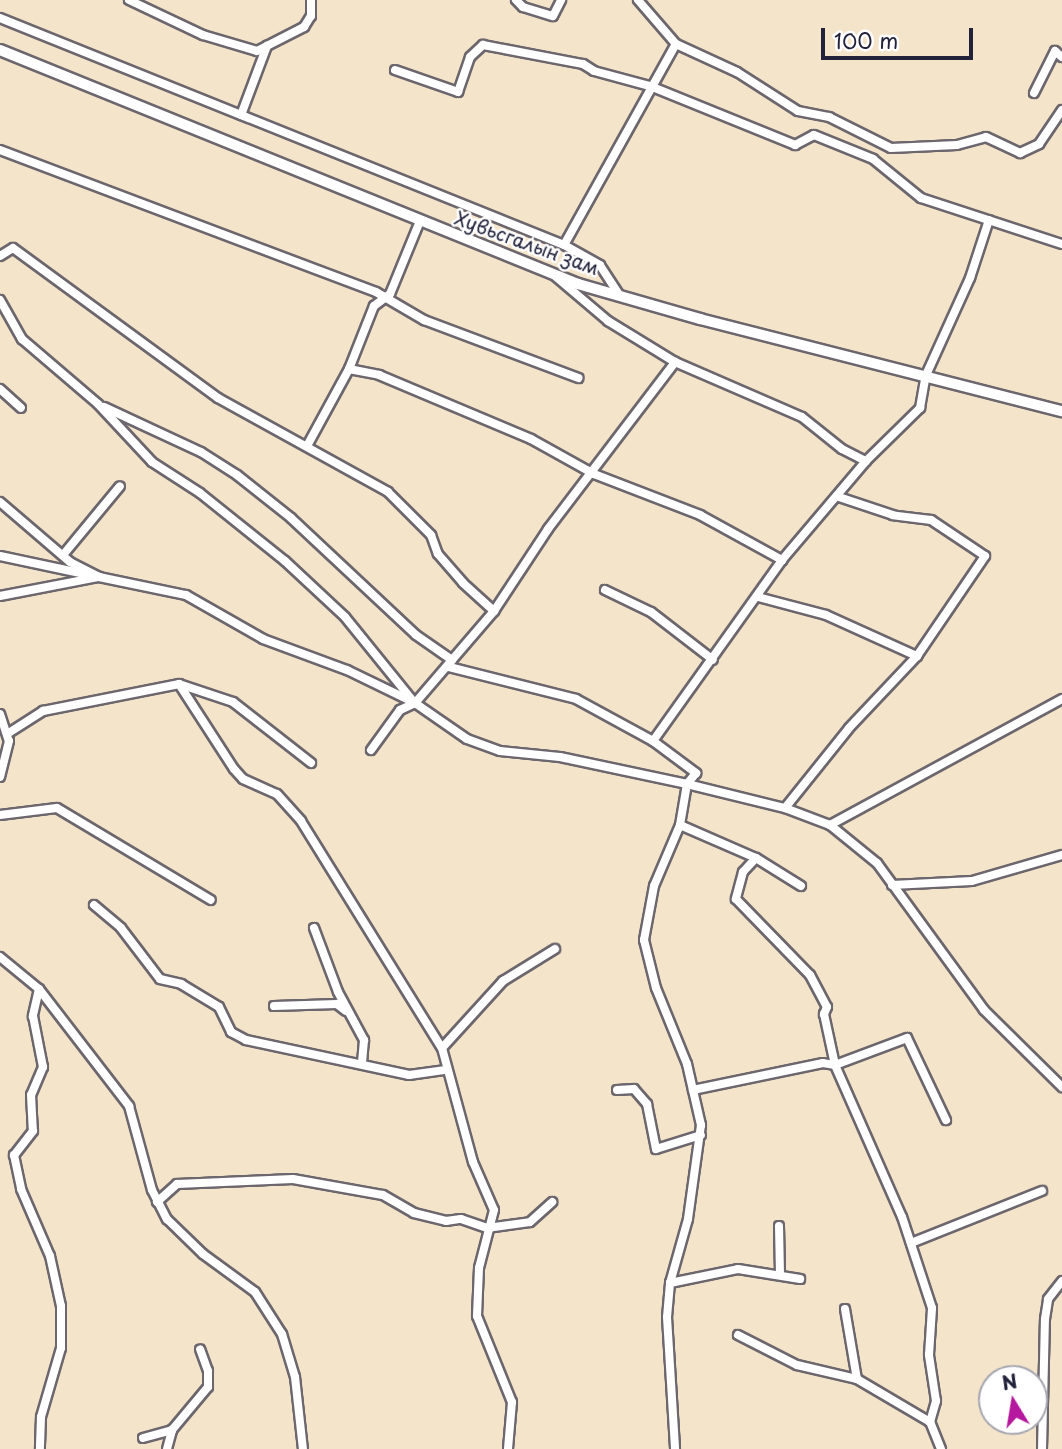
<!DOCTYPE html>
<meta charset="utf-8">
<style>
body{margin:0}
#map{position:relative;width:1062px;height:1449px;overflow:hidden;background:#f4e4ca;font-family:"Playpen Sans",sans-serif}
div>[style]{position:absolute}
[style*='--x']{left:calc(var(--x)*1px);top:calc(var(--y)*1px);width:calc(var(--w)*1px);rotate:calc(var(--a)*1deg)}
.roads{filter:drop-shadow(2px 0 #6c666d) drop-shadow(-2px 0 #6c666d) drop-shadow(0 2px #6c666d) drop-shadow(0 -2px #6c666d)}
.street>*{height:8px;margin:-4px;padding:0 4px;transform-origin:4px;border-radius:4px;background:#fff}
.secondary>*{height:10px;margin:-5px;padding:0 5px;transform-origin:5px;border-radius:5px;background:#fff}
span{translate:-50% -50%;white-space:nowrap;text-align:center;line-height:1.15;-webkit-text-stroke:5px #fff;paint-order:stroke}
.street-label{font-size:19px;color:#22223b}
.north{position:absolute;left:978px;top:1365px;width:70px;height:70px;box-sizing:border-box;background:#fff;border:2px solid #a7a7b1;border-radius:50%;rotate:349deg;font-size:19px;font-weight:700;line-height:28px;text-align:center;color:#22223b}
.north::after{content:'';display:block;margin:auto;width:24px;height:32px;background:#b5179e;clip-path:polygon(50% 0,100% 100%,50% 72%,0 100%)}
.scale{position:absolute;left:821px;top:28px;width:152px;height:32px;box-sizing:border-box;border:4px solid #22223b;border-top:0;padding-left:9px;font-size:21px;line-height:24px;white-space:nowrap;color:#22223b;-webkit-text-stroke:5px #fff;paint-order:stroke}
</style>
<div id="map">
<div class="roads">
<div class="street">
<i style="--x:129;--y:0;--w:82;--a:25.3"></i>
<i style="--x:203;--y:35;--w:56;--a:16.5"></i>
<i style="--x:257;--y:51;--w:53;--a:-27.1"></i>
<i style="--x:304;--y:27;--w:13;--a:-58"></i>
<i style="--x:311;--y:16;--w:16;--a:-90"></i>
<i style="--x:516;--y:0;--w:10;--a:45"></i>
<i style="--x:523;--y:7;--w:31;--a:17"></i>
<i style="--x:553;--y:16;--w:18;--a:-63"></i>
<i style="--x:638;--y:0;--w:58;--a:49.2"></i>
<i style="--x:676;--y:44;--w:67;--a:24.7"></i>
<i style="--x:737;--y:72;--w:72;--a:32.6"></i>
<i style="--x:798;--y:111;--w:32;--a:11"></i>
<i style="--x:829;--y:117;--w:69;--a:26.6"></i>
<i style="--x:891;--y:148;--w:66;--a:-2.6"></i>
<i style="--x:957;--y:145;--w:30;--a:-15"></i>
<i style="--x:986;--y:137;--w:38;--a:25"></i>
<i style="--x:1020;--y:153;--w:21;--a:-25"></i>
<i style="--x:1039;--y:144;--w:41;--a:-55.9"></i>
<i style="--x:0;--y:18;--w:608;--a:21.92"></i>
<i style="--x:395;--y:70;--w:67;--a:19.2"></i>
<i style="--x:458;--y:92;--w:37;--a:-71"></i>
<i style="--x:470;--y:57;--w:18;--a:-43"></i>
<i style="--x:483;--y:45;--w:102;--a:10.8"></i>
<i style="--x:583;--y:64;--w:13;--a:32"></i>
<i style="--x:594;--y:71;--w:58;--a:15"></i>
<i style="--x:650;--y:86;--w:157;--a:22.1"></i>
<i style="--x:795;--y:145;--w:21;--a:-28"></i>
<i style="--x:814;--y:135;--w:64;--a:22.1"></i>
<i style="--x:873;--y:159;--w:62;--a:39.1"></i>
<i style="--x:921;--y:198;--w:148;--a:18.1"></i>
<i style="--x:1034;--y:93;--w:47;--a:-63.4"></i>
<i style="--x:1055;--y:51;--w:9;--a:41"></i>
<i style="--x:241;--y:115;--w:74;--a:-69.4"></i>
<i style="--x:0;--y:150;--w:402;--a:20.7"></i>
<i style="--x:376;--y:292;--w:56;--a:30.3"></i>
<i style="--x:424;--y:320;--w:165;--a:20.6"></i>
<i style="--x:0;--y:256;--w:15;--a:-32"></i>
<i style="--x:13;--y:248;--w:254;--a:36.2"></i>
<i style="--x:218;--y:398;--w:194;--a:28.9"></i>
<i style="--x:388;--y:492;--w:61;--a:45"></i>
<i style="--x:431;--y:535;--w:20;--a:70"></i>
<i style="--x:438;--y:554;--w:38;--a:49"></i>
<i style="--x:463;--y:583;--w:42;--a:42.1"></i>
<i style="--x:555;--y:276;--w:70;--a:40.3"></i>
<i style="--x:608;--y:321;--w:79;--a:31.5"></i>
<i style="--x:675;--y:362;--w:138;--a:23.4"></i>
<i style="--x:802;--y:417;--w:51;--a:38.7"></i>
<i style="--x:842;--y:449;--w:27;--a:27"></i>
<i style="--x:618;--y:293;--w:33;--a:-123"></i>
<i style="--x:600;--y:265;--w:41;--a:-150.9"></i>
<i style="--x:564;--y:245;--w:230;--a:-60.9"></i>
<i style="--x:0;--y:300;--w:45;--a:60.6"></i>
<i style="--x:22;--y:339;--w:100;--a:40.5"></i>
<i style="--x:98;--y:404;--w:79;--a:47"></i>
<i style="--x:152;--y:462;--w:57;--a:32.9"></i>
<i style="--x:200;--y:493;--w:109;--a:38.7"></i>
<i style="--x:285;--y:561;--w:82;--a:43"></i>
<i style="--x:345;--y:617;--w:108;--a:51"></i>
<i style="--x:349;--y:369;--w:68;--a:-68.4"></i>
<i style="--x:374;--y:306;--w:20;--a:-37"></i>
<i style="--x:390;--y:294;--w:79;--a:-67.7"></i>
<i style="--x:0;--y:389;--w:28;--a:42"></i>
<i style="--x:104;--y:407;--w:107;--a:24.9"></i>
<i style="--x:201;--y:452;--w:43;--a:32.6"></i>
<i style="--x:237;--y:475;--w:69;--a:38.5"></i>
<i style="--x:291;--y:518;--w:171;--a:43.1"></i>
<i style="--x:416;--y:635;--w:44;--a:34.8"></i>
<i style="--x:307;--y:446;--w:88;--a:-61.4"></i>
<i style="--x:349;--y:369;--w:31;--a:11"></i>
<i style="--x:379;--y:375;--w:165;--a:22.8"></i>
<i style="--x:531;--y:439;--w:72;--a:29.1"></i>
<i style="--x:594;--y:474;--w:114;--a:21.1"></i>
<i style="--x:700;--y:515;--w:94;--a:28.8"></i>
<i style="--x:0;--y:502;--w:92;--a:40.6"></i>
<i style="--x:70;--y:562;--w:33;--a:27"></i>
<i style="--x:99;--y:577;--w:101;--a:-168"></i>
<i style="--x:63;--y:555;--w:89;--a:-50.4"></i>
<i style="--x:605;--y:590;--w:51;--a:25.6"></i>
<i style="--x:651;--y:612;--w:78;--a:37.7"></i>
<i style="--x:0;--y:596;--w:101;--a:-10.9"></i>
<i style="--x:99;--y:577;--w:89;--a:11.7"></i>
<i style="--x:186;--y:595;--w:89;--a:29.7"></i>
<i style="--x:263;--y:639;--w:90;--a:20.3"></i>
<i style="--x:347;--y:670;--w:76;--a:25.9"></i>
<i style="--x:415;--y:703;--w:63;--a:34.7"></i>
<i style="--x:467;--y:739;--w:35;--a:20"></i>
<i style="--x:500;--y:751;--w:60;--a:5.7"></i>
<i style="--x:560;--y:757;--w:130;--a:12"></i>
<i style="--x:687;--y:784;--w:101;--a:13.8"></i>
<i style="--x:785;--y:808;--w:48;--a:20.7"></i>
<i style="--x:830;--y:825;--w:60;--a:39"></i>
<i style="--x:877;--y:863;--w:182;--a:53.9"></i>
<i style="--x:984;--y:1010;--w:110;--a:44.6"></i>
<i style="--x:758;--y:597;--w:70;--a:14.8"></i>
<i style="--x:826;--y:615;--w:100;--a:24.3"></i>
<i style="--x:449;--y:667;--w:131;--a:14.1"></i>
<i style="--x:576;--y:699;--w:88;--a:28.6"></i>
<i style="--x:653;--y:741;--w:54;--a:36.7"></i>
<i style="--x:696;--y:773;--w:14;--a:129"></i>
<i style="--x:687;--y:784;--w:42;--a:99.7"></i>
<i style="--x:680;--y:825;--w:66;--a:113.1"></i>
<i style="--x:654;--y:886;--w:55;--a:100.5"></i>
<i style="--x:644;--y:940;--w:49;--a:76"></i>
<i style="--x:656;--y:988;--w:82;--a:67.8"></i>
<i style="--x:687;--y:1064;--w:63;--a:77.1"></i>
<i style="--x:701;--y:1125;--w:95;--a:97.9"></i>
<i style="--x:688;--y:1219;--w:66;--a:105.7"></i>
<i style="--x:670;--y:1283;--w:34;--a:95"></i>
<i style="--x:667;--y:1317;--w:132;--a:86.5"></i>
<i style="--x:179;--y:684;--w:101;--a:57.1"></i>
<i style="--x:234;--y:769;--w:13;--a:48"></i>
<i style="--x:243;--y:779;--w:37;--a:24"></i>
<i style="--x:277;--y:794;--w:36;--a:48"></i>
<i style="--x:301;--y:821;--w:267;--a:58.2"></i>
<i style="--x:442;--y:1048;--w:118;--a:74.8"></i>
<i style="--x:473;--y:1162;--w:52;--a:66.4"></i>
<i style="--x:494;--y:1210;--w:60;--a:104.5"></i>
<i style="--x:479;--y:1268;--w:48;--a:92.4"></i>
<i style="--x:477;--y:1316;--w:93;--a:67.9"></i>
<i style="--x:512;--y:1402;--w:47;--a:94.9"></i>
<i style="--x:0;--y:714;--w:28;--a:72"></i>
<i style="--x:9;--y:741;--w:37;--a:104"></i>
<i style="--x:7;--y:734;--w:43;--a:-32.6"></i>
<i style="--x:43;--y:711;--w:139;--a:-11.2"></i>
<i style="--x:179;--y:684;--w:57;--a:18.4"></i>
<i style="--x:233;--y:702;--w:99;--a:38"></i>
<i style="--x:653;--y:741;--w:222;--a:-54.5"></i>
<i style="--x:782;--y:560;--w:130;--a:-49.7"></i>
<i style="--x:866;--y:461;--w:76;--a:-44.5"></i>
<i style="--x:920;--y:408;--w:34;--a:-80"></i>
<i style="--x:926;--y:375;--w:107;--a:-65.6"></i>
<i style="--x:970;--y:278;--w:61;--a:-71.9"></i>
<i style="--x:371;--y:750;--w:49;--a:-54.1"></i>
<i style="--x:400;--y:710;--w:17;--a:-25"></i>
<i style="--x:415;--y:703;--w:121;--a:-49.3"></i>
<i style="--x:494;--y:611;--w:98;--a:-56.6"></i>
<i style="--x:548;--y:529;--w:210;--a:-52.7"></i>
<i style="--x:785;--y:808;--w:102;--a:-51.3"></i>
<i style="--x:849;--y:728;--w:99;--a:-46.6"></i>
<i style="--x:917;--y:656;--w:121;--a:-55.8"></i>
<i style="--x:985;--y:556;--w:65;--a:-146.3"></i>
<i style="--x:931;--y:520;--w:38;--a:-173"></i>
<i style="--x:893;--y:515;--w:57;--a:-161.6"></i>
<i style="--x:0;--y:815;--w:57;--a:-7"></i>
<i style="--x:57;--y:808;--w:179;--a:30.9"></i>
<i style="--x:680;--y:825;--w:83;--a:23.5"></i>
<i style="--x:756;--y:858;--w:19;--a:133"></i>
<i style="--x:743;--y:872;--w:28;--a:105"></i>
<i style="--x:736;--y:899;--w:106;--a:45.8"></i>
<i style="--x:810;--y:975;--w:36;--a:62"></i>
<i style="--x:827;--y:1007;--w:8;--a:113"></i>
<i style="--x:824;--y:1014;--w:52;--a:77.8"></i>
<i style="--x:835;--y:1065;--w:12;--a:-171"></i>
<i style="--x:823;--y:1063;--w:133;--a:168.3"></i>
<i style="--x:830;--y:825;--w:264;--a:-28.5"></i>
<i style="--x:756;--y:858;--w:53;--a:31.9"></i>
<i style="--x:892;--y:885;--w:80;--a:-2.9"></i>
<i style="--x:972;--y:881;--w:94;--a:-16.1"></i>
<i style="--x:94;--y:905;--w:35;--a:40"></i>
<i style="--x:121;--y:928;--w:64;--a:52.6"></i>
<i style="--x:160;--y:979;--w:22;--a:13"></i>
<i style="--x:181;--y:984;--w:44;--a:31.2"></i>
<i style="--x:219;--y:1007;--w:28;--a:64"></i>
<i style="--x:231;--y:1032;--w:17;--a:28"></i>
<i style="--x:246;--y:1040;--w:167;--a:12.1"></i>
<i style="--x:409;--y:1075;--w:37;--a:-8"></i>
<i style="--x:314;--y:928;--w:68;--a:69.4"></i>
<i style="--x:338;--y:992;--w:55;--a:61.6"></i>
<i style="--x:364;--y:1040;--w:23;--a:95"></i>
<i style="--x:0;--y:957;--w:50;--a:39.4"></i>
<i style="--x:39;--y:989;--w:148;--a:52.4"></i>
<i style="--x:129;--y:1106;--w:87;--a:74.7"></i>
<i style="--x:152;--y:1190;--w:33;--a:63"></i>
<i style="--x:167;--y:1219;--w:50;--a:44.2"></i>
<i style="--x:203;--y:1254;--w:64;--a:36.2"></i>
<i style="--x:255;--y:1292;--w:50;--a:57.3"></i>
<i style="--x:282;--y:1334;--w:45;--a:73.2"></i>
<i style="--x:295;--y:1377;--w:72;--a:83.7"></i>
<i style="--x:39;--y:989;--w:28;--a:103"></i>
<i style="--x:33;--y:1016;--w:52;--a:78.9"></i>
<i style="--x:43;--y:1067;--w:30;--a:113"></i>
<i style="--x:31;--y:1095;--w:36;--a:87"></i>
<i style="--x:33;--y:1131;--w:31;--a:128"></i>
<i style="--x:14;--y:1155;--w:35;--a:78"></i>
<i style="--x:21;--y:1189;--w:73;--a:66.6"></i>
<i style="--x:50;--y:1256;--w:51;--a:77.6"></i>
<i style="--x:61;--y:1306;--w:42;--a:90"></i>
<i style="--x:61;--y:1348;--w:72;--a:106.2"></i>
<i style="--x:41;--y:1417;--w:32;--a:92"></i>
<i style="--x:274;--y:1006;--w:63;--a:-1.8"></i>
<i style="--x:337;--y:1004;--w:11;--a:38"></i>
<i style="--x:442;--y:1048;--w:91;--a:-47.7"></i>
<i style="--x:503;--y:981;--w:61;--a:-31.6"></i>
<i style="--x:617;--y:1090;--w:17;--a:-3"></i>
<i style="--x:634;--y:1089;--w:20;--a:49"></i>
<i style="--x:647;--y:1104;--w:46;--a:78.7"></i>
<i style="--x:656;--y:1149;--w:47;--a:-17.3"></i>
<i style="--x:157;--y:1202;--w:27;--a:-42"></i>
<i style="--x:177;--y:1184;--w:116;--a:-2.5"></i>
<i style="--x:293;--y:1179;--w:91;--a:10.1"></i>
<i style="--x:383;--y:1195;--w:36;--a:30"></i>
<i style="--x:414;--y:1213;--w:33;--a:14"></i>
<i style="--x:446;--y:1221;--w:15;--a:-8"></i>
<i style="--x:461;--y:1219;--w:28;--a:19"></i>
<i style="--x:487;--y:1228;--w:43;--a:-7.9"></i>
<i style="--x:530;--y:1222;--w:30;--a:-42"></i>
<i style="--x:779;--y:1226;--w:49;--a:88.8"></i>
<i style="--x:911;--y:1243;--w:141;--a:-21.7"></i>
<i style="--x:670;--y:1283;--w:69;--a:-11.6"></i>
<i style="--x:738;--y:1269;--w:63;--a:9.2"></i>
<i style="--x:845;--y:1309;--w:71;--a:80.3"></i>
<i style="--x:738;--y:1335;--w:66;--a:27"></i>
<i style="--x:797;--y:1365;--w:62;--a:13.1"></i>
<i style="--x:857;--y:1379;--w:85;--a:30.5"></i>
<i style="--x:143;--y:1438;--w:30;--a:-15"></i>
<i style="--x:167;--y:1449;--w:20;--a:-75"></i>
<i style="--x:172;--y:1430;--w:56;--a:-50.1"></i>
<i style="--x:208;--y:1387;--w:16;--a:-90"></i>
<i style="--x:208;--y:1371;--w:23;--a:-110"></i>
<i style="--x:941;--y:1449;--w:29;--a:-112"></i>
<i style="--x:930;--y:1422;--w:22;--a:-74"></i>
<i style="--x:936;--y:1401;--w:47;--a:-98.7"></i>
<i style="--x:929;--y:1355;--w:47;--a:-86.3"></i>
<i style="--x:932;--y:1308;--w:96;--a:-108.2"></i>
<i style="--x:902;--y:1217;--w:166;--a:-113.8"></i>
<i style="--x:835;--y:1065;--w:77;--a:-20.6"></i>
<i style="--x:907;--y:1038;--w:91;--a:64.6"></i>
<i style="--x:1042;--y:1449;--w:130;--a:-88.7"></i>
<i style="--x:1045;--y:1319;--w:20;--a:-81"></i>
<i style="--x:1048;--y:1299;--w:23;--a:-52"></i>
</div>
<div class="secondary">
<i style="--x:0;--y:50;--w:624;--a:22.04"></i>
<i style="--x:578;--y:284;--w:127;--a:16"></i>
<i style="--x:700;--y:319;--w:374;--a:14.3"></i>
</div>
</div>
<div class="street-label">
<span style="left:527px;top:243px;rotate:20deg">Хувьсгалын зам</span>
</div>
<div class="north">N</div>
<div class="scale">100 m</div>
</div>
